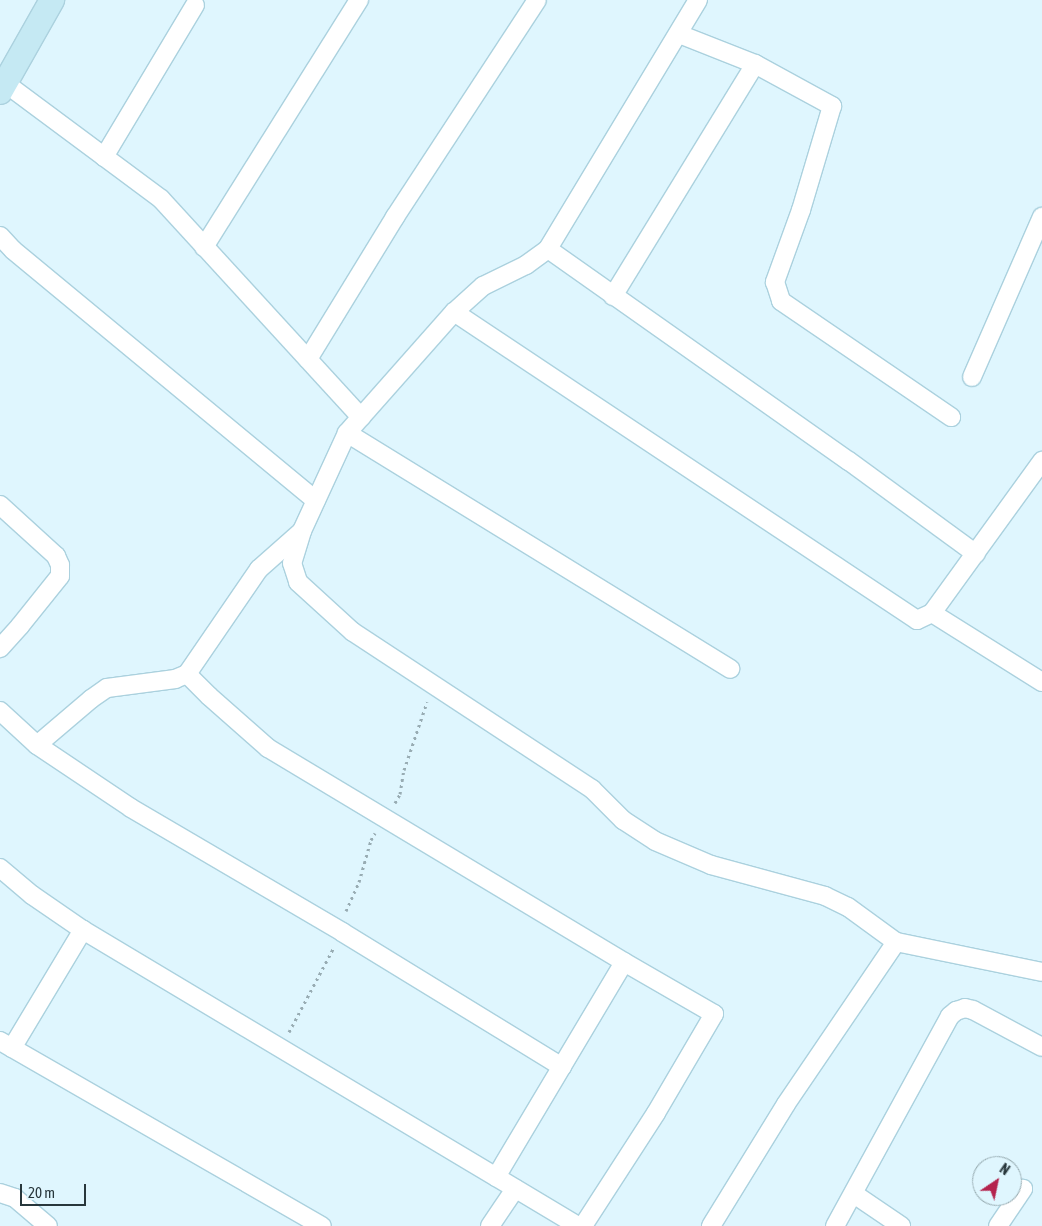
<!DOCTYPE html>
<style>
body{margin:0}
#map{position:relative;width:1042px;height:1226px;overflow:hidden;background:#dff6fe;font-family:"Asap Condensed",sans-serif}
div>[style]{position:absolute}
[style*='--x']{left:calc(var(--x)*1px);top:calc(var(--y)*1px);width:calc(var(--w)*1px);rotate:calc(var(--a)*1deg)}
.path>*{height:3px;margin-top:-1.5px;transform-origin:0;background:repeating-linear-gradient(90deg,#98acb3 0 2.5px,transparent 0 6.5px)}
.roads{filter:drop-shadow(1px 0 #abd1de) drop-shadow(-1px 0 #abd1de) drop-shadow(0 1px #abd1de) drop-shadow(0 -1px #abd1de)}
.street>*{height:18px;margin:-9px;padding:0 9px;transform-origin:9px;border-radius:9px;background:#fff}
.secondary>*{height:24px;margin:-12px;padding:0 12px;transform-origin:12px;border-radius:12px;background:#c5e9f3}
span{translate:-50% -50%;white-space:nowrap;text-align:center;line-height:1.15;-webkit-text-stroke:5px #dff6fe;paint-order:stroke}
.north{position:absolute;left:972px;top:1156px;width:50px;height:50px;box-sizing:border-box;background:#dff6fe;border:1px solid #96aab0;border-radius:50%;rotate:34deg;font-size:14px;font-weight:700;line-height:20px;text-align:center;color:#28373c}
.north::after{content:'';display:block;margin:auto;width:18px;height:22px;background:#b4244e;clip-path:polygon(50% 0,100% 100%,50% 72%,0 100%)}
.scale{position:absolute;left:20px;top:1184px;width:66px;height:22px;box-sizing:border-box;border:2px solid #28373c;border-top:0;padding-left:6px;font-size:15px;line-height:18px;white-space:nowrap;color:#28373c;-webkit-text-stroke:4px #dff6fe;paint-order:stroke}
</style>
<div id="map">
<div class="path">
<i style="--x:395;--y:803;--w:10;--a:-61"></i>
<i style="--x:400;--y:794;--w:24;--a:-81"></i>
<i style="--x:404;--y:770;--w:72;--a:-71.3"></i>
<i style="--x:346;--y:911;--w:32;--a:-66"></i>
<i style="--x:359;--y:882;--w:44;--a:-74.1"></i>
<i style="--x:371;--y:840;--w:8;--a:-60"></i>
<i style="--x:289;--y:1032;--w:94;--a:-62.1"></i>
</div>
<div class="roads">
<div class="street">
<i style="--x:698;--y:0;--w:291;--a:121.1"></i>
<i style="--x:548;--y:249;--w:27;--a:144"></i>
<i style="--x:526;--y:265;--w:48;--a:154"></i>
<i style="--x:483;--y:286;--w:39;--a:138"></i>
<i style="--x:454;--y:312;--w:162;--a:131.5"></i>
<i style="--x:347;--y:433;--w:108;--a:114.7"></i>
<i style="--x:302;--y:531;--w:34;--a:107"></i>
<i style="--x:292;--y:563;--w:20;--a:72"></i>
<i style="--x:298;--y:582;--w:74;--a:42.3"></i>
<i style="--x:353;--y:632;--w:286;--a:33.3"></i>
<i style="--x:592;--y:789;--w:44;--a:45"></i>
<i style="--x:623;--y:820;--w:38;--a:33"></i>
<i style="--x:655;--y:841;--w:61;--a:23.2"></i>
<i style="--x:711;--y:865;--w:118;--a:15.2"></i>
<i style="--x:825;--y:896;--w:25;--a:26"></i>
<i style="--x:848;--y:907;--w:59;--a:36.1"></i>
<i style="--x:896;--y:942;--w:149;--a:11.6"></i>
<i style="--x:679;--y:34;--w:82;--a:21.5"></i>
<i style="--x:755;--y:64;--w:88;--a:28.6"></i>
<i style="--x:832;--y:106;--w:109;--a:106.6"></i>
<i style="--x:801;--y:210;--w:77;--a:109.9"></i>
<i style="--x:775;--y:282;--w:20;--a:72"></i>
<i style="--x:781;--y:301;--w:206;--a:34.3"></i>
<i style="--x:5;--y:83;--w:194;--a:36.6"></i>
<i style="--x:161;--y:199;--w:296;--a:47.5"></i>
<i style="--x:104;--y:157;--w:177;--a:-59.1"></i>
<i style="--x:0;--y:236;--w:19;--a:47"></i>
<i style="--x:13;--y:250;--w:393;--a:39.6"></i>
<i style="--x:204;--y:247;--w:292;--a:-57.9"></i>
<i style="--x:548;--y:249;--w:368;--a:35.2"></i>
<i style="--x:849;--y:461;--w:157;--a:36.2"></i>
<i style="--x:613;--y:296;--w:272;--a:-58.5"></i>
<i style="--x:454;--y:312;--w:556;--a:33.63"></i>
<i style="--x:917;--y:620;--w:17;--a:-25"></i>
<i style="--x:932;--y:613;--w:188;--a:-54.1"></i>
<i style="--x:308;--y:359;--w:167;--a:-58.5"></i>
<i style="--x:395;--y:217;--w:259;--a:-56.8"></i>
<i style="--x:972;--y:377;--w:175;--a:-66.4"></i>
<i style="--x:347;--y:433;--w:450;--a:31.6"></i>
<i style="--x:0;--y:505;--w:76;--a:42.3"></i>
<i style="--x:56;--y:556;--w:10;--a:66"></i>
<i style="--x:60;--y:565;--w:11;--a:90"></i>
<i style="--x:60;--y:576;--w:64;--a:128.7"></i>
<i style="--x:20;--y:626;--w:30;--a:132"></i>
<i style="--x:932;--y:613;--w:130;--a:32.1"></i>
<i style="--x:187;--y:674;--w:31;--a:45"></i>
<i style="--x:209;--y:696;--w:79;--a:41.4"></i>
<i style="--x:268;--y:748;--w:415;--a:31"></i>
<i style="--x:624;--y:962;--w:104;--a:30"></i>
<i style="--x:714;--y:1014;--w:115;--a:120.4"></i>
<i style="--x:656;--y:1113;--w:135;--a:122.9"></i>
<i style="--x:0;--y:711;--w:50;--a:42.6"></i>
<i style="--x:37;--y:745;--w:113;--a:33.8"></i>
<i style="--x:131;--y:808;--w:245;--a:30.4"></i>
<i style="--x:342;--y:932;--w:258;--a:31.5"></i>
<i style="--x:37;--y:745;--w:71;--a:-40.4"></i>
<i style="--x:91;--y:699;--w:19;--a:-35"></i>
<i style="--x:107;--y:688;--w:69;--a:-7.5"></i>
<i style="--x:175;--y:679;--w:13;--a:-23"></i>
<i style="--x:187;--y:674;--w:127;--a:-55.6"></i>
<i style="--x:259;--y:569;--w:57;--a:-41.5"></i>
<i style="--x:0;--y:868;--w:42;--a:40.2"></i>
<i style="--x:32;--y:895;--w:62;--a:34.5"></i>
<i style="--x:83;--y:930;--w:577;--a:30.88"></i>
<i style="--x:0;--y:1041;--w:371;--a:29.9"></i>
<i style="--x:12;--y:1048;--w:138;--a:-59"></i>
<i style="--x:496;--y:1177;--w:250;--a:-59.2"></i>
<i style="--x:0;--y:1193;--w:16;--a:18"></i>
<i style="--x:15;--y:1198;--w:43;--a:40.3"></i>
<i style="--x:854;--y:1194;--w:57;--a:34.2"></i>
<i style="--x:490;--y:1226;--w:45;--a:-56"></i>
<i style="--x:711;--y:1226;--w:143;--a:-58.4"></i>
<i style="--x:786;--y:1104;--w:196;--a:-55.8"></i>
<i style="--x:835;--y:1226;--w:239;--a:-61.3"></i>
<i style="--x:950;--y:1016;--w:8;--a:-40"></i>
<i style="--x:956;--y:1011;--w:9;--a:-18"></i>
<i style="--x:965;--y:1008;--w:8;--a:14"></i>
<i style="--x:973;--y:1010;--w:78;--a:28.2"></i>
<i style="--x:998;--y:1226;--w:45;--a:-56"></i>
</div>
<div class="secondary">
<i style="--x:0;--y:92;--w:106;--a:-60.5"></i>
</div>
</div>
<div class="north">N</div>
<div class="scale">20 m</div>
</div>
